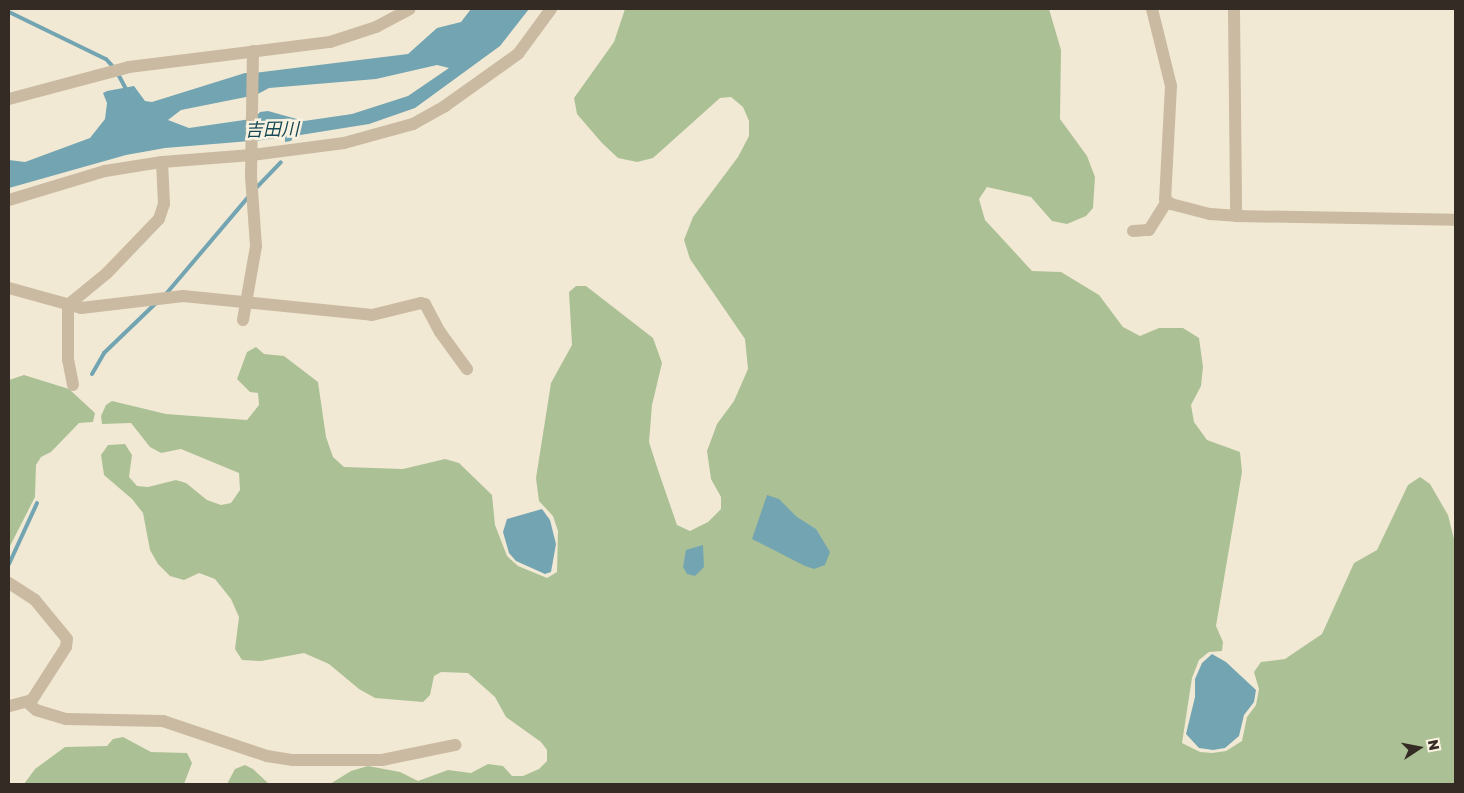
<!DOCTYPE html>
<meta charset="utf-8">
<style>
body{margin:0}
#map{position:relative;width:1464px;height:793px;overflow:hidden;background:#f2e9d5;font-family:"Golos Text","Noto Sans JP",sans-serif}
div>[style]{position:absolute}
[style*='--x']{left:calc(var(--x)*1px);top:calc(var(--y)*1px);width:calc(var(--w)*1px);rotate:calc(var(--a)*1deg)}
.green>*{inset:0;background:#abc195}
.water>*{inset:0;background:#73a4b1}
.stream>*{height:4px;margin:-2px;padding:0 2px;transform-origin:2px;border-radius:2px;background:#73a4b1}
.minor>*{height:12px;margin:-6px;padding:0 6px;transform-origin:6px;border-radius:6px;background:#cabaa1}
span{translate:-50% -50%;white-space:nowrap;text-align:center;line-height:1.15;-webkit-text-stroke:5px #faf3e1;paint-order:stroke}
.water-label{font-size:18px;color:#184957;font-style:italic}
.frame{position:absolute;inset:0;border:10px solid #342c24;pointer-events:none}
.north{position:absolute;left:1394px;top:723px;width:50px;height:50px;-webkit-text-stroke:4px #faf3e1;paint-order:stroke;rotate:79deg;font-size:14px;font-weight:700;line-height:20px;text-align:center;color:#342c24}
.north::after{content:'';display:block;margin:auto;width:18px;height:22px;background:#342c24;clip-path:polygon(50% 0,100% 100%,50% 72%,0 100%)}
</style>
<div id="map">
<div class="green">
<i style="clip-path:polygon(625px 9px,1049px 9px,1061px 50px,1060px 119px,1087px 156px,1095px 177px,1093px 208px,1086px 216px,1067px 224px,1052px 221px,1031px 197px,987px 187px,979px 199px,985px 220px,1032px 271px,1061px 272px,1099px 295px,1123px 327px,1140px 336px,1159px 328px,1183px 328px,1199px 338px,1203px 367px,1201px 386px,1191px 405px,1194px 422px,1207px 440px,1240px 452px,1242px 472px,1216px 626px,1223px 642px,1222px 651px,1209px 652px,1199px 660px,1192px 678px,1182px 743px,1200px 752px,1212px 753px,1226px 751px,1242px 741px,1247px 717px,1256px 705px,1259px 689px,1254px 672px,1261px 662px,1285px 659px,1322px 634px,1354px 563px,1377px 550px,1408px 485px,1420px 477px,1430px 484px,1448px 515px,1455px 543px,1455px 784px,330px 784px,351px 771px,368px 766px,400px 772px,418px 781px,448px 770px,471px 773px,488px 764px,503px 766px,512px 776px,523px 776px,539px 769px,547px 761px,547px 750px,541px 742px,506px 717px,495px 697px,468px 673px,441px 672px,434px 676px,430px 695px,423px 702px,375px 698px,359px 689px,329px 664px,304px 653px,261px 661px,242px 660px,235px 649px,239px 617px,231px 599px,215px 579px,199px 573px,184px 580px,170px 576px,158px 564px,150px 550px,143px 513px,132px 499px,104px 475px,101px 455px,108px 445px,125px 444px,132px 455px,129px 477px,137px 486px,148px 487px,176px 480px,186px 483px,207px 500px,221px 505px,231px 503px,240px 490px,239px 473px,181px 449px,161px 453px,150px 447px,131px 423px,102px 424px,101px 416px,106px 405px,112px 401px,166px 414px,247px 420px,259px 405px,258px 393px,250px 392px,237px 379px,247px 352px,256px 347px,264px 354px,284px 356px,318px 382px,326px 437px,333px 457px,344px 467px,403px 469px,445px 459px,459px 463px,492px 495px,495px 525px,507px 556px,518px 566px,547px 578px,557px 572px,558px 531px,553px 516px,539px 501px,536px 478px,551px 383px,572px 345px,569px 292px,576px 286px,586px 286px,653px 338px,662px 363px,652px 405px,649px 442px,658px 470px,677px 525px,690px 531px,708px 522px,721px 509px,721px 497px,711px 479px,707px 451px,717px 424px,734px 401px,748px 369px,745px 339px,690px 259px,684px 240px,693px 217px,738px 157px,749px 136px,749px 121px,743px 107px,731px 97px,720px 98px,653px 158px,637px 162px,618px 158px,602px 143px,577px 114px,574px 98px,614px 42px)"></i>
<i style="clip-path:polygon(24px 375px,69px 389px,95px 413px,93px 422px,79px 423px,51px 452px,41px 457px,36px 465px,35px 497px,9px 548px,9px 380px)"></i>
<i style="clip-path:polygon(123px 737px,151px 752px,187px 753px,192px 763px,184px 784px,24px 784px,35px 769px,65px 747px,107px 746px,113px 739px)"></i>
<i style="clip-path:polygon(245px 765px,253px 769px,269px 784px,227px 784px,235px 769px)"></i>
</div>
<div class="water">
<i style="clip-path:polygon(471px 9px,529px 9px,500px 46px,415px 108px,369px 124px,294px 136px,291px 141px,285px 142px,285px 137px,255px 141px,255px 118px,260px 112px,268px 111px,304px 121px,352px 114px,408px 96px,449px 68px,437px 65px,376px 79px,269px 88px,254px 96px,254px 73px,408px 54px,437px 28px,461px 22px)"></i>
<i style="clip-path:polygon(245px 73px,252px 73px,251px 96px,181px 110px,168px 120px,189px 128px,251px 119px,250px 141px,165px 148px,126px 155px,9px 188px,9px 160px,25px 162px,90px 138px,105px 119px,107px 103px,103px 93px,107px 91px,134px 86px,145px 101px,152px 102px)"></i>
<i style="clip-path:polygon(767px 495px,779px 499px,797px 517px,816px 529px,830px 552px,825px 565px,814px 569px,805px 566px,752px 539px)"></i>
<i style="clip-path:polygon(542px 509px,550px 520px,556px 544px,551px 572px,545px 574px,516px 561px,509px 553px,503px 532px,507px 519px)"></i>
<i style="clip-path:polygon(703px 545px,704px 567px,695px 576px,687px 574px,683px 567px,686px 550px)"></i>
<i style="clip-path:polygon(1212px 654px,1226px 662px,1256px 690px,1254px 702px,1244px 715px,1239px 736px,1225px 748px,1213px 750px,1199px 748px,1186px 734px,1195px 697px,1195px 679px,1202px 663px)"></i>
</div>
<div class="stream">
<i style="--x:9;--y:12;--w:108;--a:25.9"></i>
<i style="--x:106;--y:59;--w:12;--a:48"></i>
<i style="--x:118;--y:74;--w:19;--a:62"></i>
<i style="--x:255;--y:189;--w:37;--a:-46"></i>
<i style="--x:166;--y:294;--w:128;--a:-49.7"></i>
<i style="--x:92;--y:374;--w:24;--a:-60"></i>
<i style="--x:104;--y:353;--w:74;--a:-43.9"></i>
<i style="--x:9;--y:564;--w:67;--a:-65.3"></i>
</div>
<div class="minor">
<i style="--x:1152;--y:9;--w:79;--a:76.1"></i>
<i style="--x:1171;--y:86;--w:113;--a:93"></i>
<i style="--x:1165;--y:199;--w:8;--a:40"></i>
<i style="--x:1171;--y:204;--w:40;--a:14.4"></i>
<i style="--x:1210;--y:214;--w:26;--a:4"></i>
<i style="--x:1234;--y:9;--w:207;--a:89.4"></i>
<i style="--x:1236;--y:216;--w:219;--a:1"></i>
<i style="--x:9;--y:99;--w:124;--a:-14.9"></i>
<i style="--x:129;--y:67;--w:203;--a:-7.1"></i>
<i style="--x:330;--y:42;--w:48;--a:-18.1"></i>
<i style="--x:376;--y:27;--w:38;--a:-28"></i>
<i style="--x:9;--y:200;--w:100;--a:-16.8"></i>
<i style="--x:105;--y:171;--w:58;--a:-9"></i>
<i style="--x:162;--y:162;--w:90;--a:-4.4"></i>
<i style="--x:252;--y:155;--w:93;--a:-7.4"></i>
<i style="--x:344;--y:143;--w:72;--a:-15.4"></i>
<i style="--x:413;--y:124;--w:37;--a:-29"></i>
<i style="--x:445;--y:106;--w:90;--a:-35.5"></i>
<i style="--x:518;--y:54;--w:56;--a:-53.7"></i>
<i style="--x:1133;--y:231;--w:16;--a:-4"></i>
<i style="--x:1149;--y:230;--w:34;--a:-58"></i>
<i style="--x:9;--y:288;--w:75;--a:15.5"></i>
<i style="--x:81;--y:308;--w:103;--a:-6.7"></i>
<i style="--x:183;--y:296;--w:190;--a:5.7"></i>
<i style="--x:372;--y:315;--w:50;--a:-13.8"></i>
<i style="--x:421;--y:303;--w:4;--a:14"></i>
<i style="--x:425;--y:304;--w:32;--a:62"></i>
<i style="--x:440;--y:332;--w:46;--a:53.9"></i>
<i style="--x:243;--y:320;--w:75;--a:-80"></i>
<i style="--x:256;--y:246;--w:69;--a:-94.1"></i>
<i style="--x:251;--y:177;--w:126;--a:-89.1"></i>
<i style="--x:73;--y:385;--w:25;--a:-101"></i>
<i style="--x:68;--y:360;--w:55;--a:-90"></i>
<i style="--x:68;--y:305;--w:50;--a:-39.4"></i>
<i style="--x:107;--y:273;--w:75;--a:-46.1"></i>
<i style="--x:159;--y:219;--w:16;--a:-72"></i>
<i style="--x:164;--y:204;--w:42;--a:-92.7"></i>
<i style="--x:9;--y:583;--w:31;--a:33"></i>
<i style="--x:35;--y:600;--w:50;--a:50.6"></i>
<i style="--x:67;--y:639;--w:8;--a:97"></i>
<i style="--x:66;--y:647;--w:63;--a:122.7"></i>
<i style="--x:32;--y:700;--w:24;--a:165"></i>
<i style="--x:28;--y:703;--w:11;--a:41"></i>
<i style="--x:36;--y:710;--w:31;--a:17"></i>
<i style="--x:66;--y:719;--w:97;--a:1.2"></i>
<i style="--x:163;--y:721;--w:110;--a:18.6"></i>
<i style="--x:267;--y:756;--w:26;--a:9"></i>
<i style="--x:293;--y:760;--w:89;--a:0"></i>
<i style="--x:382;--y:760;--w:75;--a:-11.6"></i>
</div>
<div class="water-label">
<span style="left:272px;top:129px;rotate:-1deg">吉田川</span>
</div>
<div class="frame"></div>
<div class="north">N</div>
</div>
